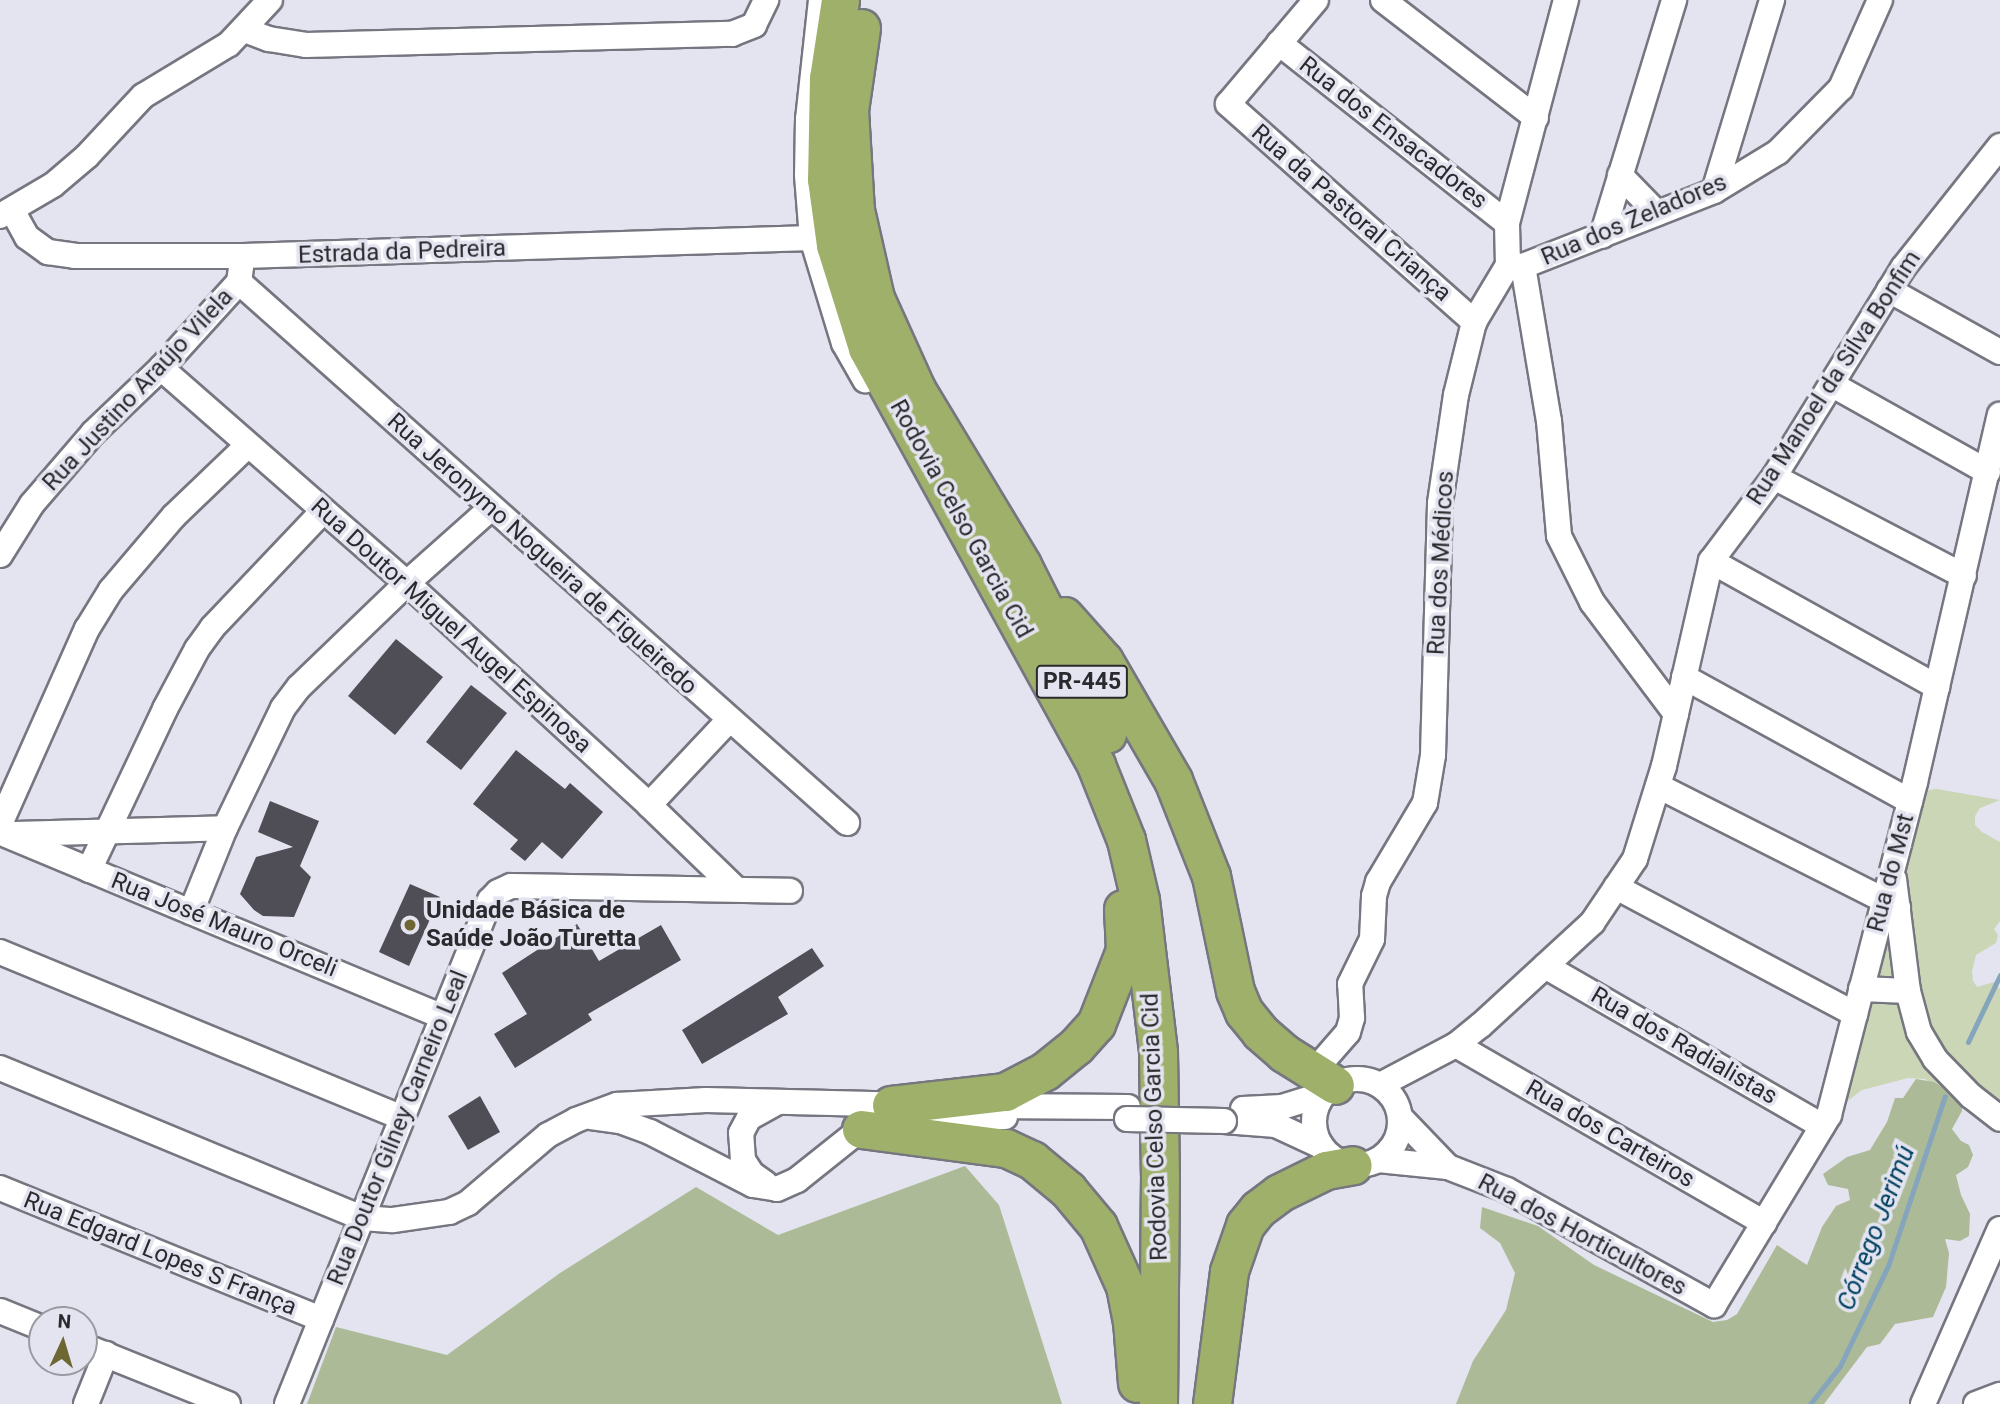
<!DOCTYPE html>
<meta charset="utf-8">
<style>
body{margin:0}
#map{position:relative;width:2000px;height:1404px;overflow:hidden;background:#e3e4ef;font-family:Roboto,sans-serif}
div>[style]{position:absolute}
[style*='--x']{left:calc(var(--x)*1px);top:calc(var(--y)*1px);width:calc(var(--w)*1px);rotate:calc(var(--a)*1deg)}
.green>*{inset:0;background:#cad6b5}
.forest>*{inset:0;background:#adba97}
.stream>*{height:5px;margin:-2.5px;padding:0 2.5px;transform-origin:2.5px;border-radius:2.5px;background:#85a5bd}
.building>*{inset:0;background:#4f4d56}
.roads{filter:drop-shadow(2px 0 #767680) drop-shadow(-2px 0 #767680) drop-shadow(0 2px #767680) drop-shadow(0 -2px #767680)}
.minor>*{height:24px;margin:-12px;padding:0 12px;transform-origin:12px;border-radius:12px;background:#fff}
.minor>.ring{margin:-12px;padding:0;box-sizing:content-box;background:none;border:24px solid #fff;border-radius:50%}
.highway>*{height:37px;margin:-18.5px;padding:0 18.5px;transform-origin:18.5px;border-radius:18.5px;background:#9eb069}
.bridges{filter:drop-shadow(2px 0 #767680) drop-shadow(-2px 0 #767680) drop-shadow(0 2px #767680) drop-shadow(0 -2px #767680)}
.minor-bridge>*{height:24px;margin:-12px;padding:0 12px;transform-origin:12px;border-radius:12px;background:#fff}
.dots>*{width:19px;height:19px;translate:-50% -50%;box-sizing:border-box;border:4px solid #e3e4ef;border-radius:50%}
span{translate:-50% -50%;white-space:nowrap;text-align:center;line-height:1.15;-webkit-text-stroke:7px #e3e4ef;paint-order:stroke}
.shield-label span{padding:2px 5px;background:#e3e4ef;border:2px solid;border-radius:5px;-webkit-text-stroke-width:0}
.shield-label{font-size:23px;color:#2a2a2e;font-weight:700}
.street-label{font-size:24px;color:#2a2a2e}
.poi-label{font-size:24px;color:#2a2a2e;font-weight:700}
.left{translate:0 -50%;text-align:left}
.water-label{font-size:26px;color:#054364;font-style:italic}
.north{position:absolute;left:28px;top:1306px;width:70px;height:70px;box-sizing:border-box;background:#e3e4ef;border:2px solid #999aa2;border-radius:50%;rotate:4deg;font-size:19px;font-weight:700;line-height:28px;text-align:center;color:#2a2a2e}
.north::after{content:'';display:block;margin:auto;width:24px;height:32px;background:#6e6633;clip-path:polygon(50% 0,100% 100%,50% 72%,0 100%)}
</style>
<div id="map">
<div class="green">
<i style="clip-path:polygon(1937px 789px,2000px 800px,1980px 808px,1975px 816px,1975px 825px,1982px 832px,2000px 842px,2000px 921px,1994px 929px,1998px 935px,1996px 943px,1976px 955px,1972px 971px,1973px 981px,1977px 987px,1994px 982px,2000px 989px,2000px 1104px,1954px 1066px,1926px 1022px,1904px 875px,1916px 798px,1922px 791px)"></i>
<i style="clip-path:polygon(1887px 917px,1898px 977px,1876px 978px)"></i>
<i style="clip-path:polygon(1899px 1000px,1962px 1100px,1925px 1079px,1908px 1078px,1862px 1090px,1846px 1102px,1868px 1006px,1870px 1002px)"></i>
</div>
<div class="forest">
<i style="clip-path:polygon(1916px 1079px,1934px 1082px,1962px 1100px,1962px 1111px,1952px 1129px,1961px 1141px,1969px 1145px,1973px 1155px,1968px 1167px,1956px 1175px,1961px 1195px,1970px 1214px,1969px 1236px,1960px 1241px,1945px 1239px,1949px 1253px,1946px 1287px,1933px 1317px,1895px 1324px,1880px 1344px,1867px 1347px,1824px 1404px,1456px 1404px,1473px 1361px,1506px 1310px,1515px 1273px,1500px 1243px,1480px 1228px,1482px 1207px,1538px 1226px,1594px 1265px,1713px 1322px,1727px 1320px,1737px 1314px,1777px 1245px,1807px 1265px,1822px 1227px,1836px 1206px,1850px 1200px,1848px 1189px,1828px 1185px,1823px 1174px,1847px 1157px,1870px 1150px,1887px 1122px,1895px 1098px,1903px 1098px)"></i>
<i style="clip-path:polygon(965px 1166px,999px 1205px,1062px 1404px,307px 1404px,336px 1327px,447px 1355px,560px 1273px,696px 1187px,778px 1235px)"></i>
</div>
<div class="stream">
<i style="--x:1968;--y:1042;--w:74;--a:-64.5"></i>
<i style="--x:1810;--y:1404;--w:48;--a:-51.7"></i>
<i style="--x:1840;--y:1366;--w:111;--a:-64.4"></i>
<i style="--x:1888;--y:1266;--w:179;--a:-71.5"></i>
</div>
<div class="building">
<i style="clip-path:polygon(396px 639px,443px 677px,395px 735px,348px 696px)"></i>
<i style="clip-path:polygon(471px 685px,507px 713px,461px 770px,426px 742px)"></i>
<i style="clip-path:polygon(516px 750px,565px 789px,570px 783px,603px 812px,562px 859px,542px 842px,525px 861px,510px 849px,518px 840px,473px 804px)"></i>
<i style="clip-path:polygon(270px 801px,319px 821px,300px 866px,311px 877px,294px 917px,263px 916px,254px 910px,240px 894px,256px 857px,293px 847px,258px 832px)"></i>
<i style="clip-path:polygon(410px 884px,440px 897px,409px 966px,379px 952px)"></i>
<i style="clip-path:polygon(577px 924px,599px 961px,661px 925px,681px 960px,588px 1014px,592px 1020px,515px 1068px,494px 1034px,527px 1014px,502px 973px)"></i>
<i style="clip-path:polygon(812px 948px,824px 966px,778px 997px,788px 1014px,702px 1064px,682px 1030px)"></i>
<i style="clip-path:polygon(480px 1096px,500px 1132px,468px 1150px,448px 1116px)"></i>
</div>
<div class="roads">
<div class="minor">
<i style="--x:821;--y:0;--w:120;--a:96.2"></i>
<i style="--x:808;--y:119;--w:56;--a:91"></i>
<i style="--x:807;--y:175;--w:63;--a:85.5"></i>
<i style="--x:812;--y:238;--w:110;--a:73.1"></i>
<i style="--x:844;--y:343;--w:43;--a:60.4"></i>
<i style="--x:1316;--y:0;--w:136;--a:130.2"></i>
<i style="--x:1228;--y:104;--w:329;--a:41.5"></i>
<i style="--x:1383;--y:0;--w:193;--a:37.6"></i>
<i style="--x:245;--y:30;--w:26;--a:21"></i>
<i style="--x:269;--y:39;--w:37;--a:9"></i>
<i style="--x:306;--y:45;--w:426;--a:-1.5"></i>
<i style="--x:732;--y:34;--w:24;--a:-22"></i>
<i style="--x:754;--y:25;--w:28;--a:-64"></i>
<i style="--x:1279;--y:43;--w:290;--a:38.3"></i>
<i style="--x:1620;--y:175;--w:53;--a:45.8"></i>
<i style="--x:1714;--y:191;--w:200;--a:-73.1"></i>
<i style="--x:12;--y:210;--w:31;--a:61"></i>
<i style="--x:27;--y:237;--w:26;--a:36"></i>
<i style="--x:48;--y:252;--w:27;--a:8"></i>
<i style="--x:75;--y:256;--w:168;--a:0"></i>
<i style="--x:243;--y:256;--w:569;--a:-1.81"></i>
<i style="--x:0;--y:216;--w:61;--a:-30.3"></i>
<i style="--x:53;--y:185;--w:45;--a:-40.5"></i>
<i style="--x:87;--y:156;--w:82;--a:-47"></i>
<i style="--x:143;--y:96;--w:100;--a:-31.2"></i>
<i style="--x:229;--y:44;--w:60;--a:-47"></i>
<i style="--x:1602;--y:236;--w:247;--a:-73"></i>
<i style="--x:1508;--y:265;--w:15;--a:4"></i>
<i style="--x:1523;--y:266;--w:205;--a:-21.4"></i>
<i style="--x:1714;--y:191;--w:75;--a:-31.4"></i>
<i style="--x:1778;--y:152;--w:90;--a:-45.5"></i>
<i style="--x:1841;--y:88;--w:96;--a:-66.1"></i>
<i style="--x:1523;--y:266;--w:157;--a:80.5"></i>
<i style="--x:1549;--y:421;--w:115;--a:85"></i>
<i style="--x:1559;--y:536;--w:74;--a:63.4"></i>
<i style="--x:1592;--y:602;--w:140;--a:53.1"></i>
<i style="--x:239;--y:282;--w:814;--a:41.66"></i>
<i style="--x:1889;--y:290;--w:127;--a:29.2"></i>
<i style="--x:161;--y:368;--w:327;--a:41.2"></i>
<i style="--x:407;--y:583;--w:328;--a:42.5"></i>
<i style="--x:649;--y:805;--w:121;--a:44"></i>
<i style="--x:1831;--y:384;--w:180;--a:29.3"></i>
<i style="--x:1774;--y:477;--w:214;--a:27.5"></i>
<i style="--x:0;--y:555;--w:60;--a:-57.9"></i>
<i style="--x:32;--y:504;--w:94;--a:-49.3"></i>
<i style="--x:93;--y:433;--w:94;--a:-43.7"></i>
<i style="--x:161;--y:368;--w:116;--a:-47.8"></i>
<i style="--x:239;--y:282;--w:15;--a:-82"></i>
<i style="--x:1711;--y:561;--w:259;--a:29.1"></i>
<i style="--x:1684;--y:677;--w:258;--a:28.8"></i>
<i style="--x:1658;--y:786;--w:269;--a:26.8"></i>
<i style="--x:649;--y:805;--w:117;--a:-46.7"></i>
<i style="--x:0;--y:824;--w:214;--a:-66"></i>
<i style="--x:87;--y:629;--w:46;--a:-58.4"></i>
<i style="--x:111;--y:590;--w:97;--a:-49.6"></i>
<i style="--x:174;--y:516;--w:101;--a:-43.8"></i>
<i style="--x:15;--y:834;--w:210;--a:-1.6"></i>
<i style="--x:6;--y:835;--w:473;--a:22.6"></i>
<i style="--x:89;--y:870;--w:178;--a:-64.7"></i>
<i style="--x:165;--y:709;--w:68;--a:-61.9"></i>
<i style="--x:197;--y:649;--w:26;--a:-54"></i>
<i style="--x:212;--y:628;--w:161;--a:-46.5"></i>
<i style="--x:1894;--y:879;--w:113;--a:82.9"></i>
<i style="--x:1908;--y:991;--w:42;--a:75"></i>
<i style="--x:1919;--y:1032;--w:31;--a:59"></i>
<i style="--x:1935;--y:1059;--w:52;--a:45.8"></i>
<i style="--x:1971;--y:1096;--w:37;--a:38"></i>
<i style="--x:1616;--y:887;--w:271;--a:28"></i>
<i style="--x:191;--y:912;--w:91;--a:-68"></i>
<i style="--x:225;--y:828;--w:133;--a:-64.2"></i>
<i style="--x:283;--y:708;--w:26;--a:-53"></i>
<i style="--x:299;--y:687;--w:150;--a:-43.9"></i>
<i style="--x:407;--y:583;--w:111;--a:-41.7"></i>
<i style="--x:0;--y:952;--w:435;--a:22.4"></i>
<i style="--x:1545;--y:966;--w:320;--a:30"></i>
<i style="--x:1861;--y:989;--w:47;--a:2.4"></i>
<i style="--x:1456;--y:1045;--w:356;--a:30"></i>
<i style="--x:0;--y:1068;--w:392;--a:22.5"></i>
<i style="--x:362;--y:1218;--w:31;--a:4"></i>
<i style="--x:393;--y:1220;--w:57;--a:-8.1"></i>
<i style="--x:449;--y:1212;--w:21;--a:-25"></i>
<i style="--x:468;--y:1203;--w:105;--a:-40.4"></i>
<i style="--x:548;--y:1135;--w:32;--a:-28"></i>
<i style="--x:576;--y:1120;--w:44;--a:-20.1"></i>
<i style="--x:617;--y:1105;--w:89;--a:-3.2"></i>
<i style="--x:706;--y:1100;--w:198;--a:1.4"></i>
<i style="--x:1315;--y:1070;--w:50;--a:-49"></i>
<i style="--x:1348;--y:1032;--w:15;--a:-74"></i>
<i style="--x:1352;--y:1018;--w:34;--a:-93"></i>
<i style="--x:1350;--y:984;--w:50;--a:-63.9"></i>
<i style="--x:1372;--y:939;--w:43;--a:-87.3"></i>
<i style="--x:1374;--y:896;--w:15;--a:-74"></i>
<i style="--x:1378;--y:882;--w:92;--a:-59.3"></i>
<i style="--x:1425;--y:803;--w:49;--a:-80.5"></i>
<i style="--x:1433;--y:755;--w:252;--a:-88.4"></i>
<i style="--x:1440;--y:503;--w:109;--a:-81.6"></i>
<i style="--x:1456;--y:395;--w:75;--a:-76.1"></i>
<i style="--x:1474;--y:322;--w:66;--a:-59.2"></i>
<i style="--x:1508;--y:265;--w:42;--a:-91.4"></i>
<i style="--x:1507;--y:223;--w:231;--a:-75.2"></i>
<i class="ring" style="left:1314px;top:1079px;width:62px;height:62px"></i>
<i style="--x:1380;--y:1085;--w:86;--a:-27.8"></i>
<i style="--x:1456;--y:1045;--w:32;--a:-39"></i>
<i style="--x:1481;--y:1025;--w:151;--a:-42.6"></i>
<i style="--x:1592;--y:923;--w:77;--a:-56.1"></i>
<i style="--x:1635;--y:859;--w:97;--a:-72.7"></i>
<i style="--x:1664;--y:766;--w:210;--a:-77.1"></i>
<i style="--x:1711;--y:561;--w:105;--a:-53.1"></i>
<i style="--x:1774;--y:477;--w:246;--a:-58.3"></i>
<i style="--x:1903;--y:268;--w:156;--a:-51.5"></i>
<i style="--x:986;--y:1106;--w:142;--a:0.4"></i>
<i style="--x:1243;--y:1109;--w:39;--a:-3"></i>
<i style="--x:1282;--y:1107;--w:44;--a:-17.2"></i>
<i style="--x:591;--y:1117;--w:29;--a:8"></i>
<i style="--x:620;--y:1121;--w:32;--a:20"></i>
<i style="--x:650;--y:1132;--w:116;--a:27.2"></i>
<i style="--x:753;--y:1185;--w:24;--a:9"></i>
<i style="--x:777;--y:1189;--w:22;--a:-24"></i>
<i style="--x:797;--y:1180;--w:82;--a:-38.6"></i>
<i style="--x:861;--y:1129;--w:16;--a:-18"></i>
<i style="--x:919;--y:1117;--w:86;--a:0"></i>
<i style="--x:1400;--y:1117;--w:69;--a:46.2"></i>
<i style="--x:1224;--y:1121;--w:52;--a:4.4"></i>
<i style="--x:1276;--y:1125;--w:50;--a:25"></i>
<i style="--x:1378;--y:1160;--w:70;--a:5.7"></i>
<i style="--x:1448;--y:1167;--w:63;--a:21.3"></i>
<i style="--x:1507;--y:1190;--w:237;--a:29.1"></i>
<i style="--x:1714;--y:1305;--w:222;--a:-58.8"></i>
<i style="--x:1829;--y:1115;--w:344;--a:-75.5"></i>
<i style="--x:1915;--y:782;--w:377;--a:-77"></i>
<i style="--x:765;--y:1183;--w:16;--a:-145"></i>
<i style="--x:752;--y:1174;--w:17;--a:-123"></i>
<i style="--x:743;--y:1160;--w:27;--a:-94"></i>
<i style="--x:741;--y:1133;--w:17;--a:-62"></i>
<i style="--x:749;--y:1118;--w:33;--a:-29"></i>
<i style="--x:0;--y:1188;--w:347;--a:22.2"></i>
<i style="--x:0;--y:1311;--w:45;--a:22"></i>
<i style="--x:84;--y:1346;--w:155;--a:21.9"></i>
<i style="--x:86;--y:1404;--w:54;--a:-68.2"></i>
<i style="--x:287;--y:1404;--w:543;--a:-68.06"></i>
<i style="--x:490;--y:900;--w:11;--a:-45"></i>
<i style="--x:498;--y:892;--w:14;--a:-25"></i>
<i style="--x:511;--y:886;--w:279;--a:1"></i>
<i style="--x:1923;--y:1404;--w:191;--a:-66.3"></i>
<i style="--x:1976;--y:1404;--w:26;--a:-21"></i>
</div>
<div class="highway">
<i style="--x:840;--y:0;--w:79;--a:98.7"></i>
<i style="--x:828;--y:78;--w:101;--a:91.1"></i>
<i style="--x:826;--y:179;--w:67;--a:82.2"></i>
<i style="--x:835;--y:245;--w:108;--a:72.7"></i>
<i style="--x:867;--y:348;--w:476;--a:61.2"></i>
<i style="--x:1096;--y:765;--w:81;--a:68.2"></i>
<i style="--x:1126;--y:840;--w:62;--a:76.9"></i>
<i style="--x:1140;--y:900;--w:153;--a:83.2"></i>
<i style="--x:1158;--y:1052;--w:123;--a:89.1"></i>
<i style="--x:1160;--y:1175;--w:229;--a:90.5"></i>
<i style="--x:861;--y:28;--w:83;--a:98.3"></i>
<i style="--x:849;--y:110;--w:100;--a:86.6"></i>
<i style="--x:855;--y:210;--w:90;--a:77.2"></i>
<i style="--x:875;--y:298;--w:100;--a:65.7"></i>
<i style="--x:916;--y:389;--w:205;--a:58.9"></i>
<i style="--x:1022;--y:565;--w:189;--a:63.3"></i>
<i style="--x:1064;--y:616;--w:60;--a:48.4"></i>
<i style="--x:1104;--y:661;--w:138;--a:59.9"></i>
<i style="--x:1173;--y:780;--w:103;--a:68.4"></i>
<i style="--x:1211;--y:876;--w:117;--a:78.2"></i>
<i style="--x:1235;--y:991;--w:23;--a:67"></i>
<i style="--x:1244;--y:1012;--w:26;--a:51"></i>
<i style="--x:1260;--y:1032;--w:32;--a:41"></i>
<i style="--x:1284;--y:1053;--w:60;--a:32.1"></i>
<i style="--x:891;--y:1105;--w:115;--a:-6.5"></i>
<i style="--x:1005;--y:1092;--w:45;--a:-27.7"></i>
<i style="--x:1045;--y:1071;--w:40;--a:-39"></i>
<i style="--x:1076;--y:1046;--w:30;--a:-48"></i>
<i style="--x:1096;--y:1024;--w:79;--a:-68.6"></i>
<i style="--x:1125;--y:950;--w:41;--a:-92.8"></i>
<i style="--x:861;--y:1129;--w:146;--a:7.5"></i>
<i style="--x:1006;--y:1148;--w:29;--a:25"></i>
<i style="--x:1032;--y:1160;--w:47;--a:39.8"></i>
<i style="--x:1068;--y:1190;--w:47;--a:50.2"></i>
<i style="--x:1098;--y:1226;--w:66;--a:65.8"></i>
<i style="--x:1125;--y:1286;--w:36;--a:79"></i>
<i style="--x:1132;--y:1321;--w:62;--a:85.4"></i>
<i style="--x:1212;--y:1404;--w:134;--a:-82.7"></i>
<i style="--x:1229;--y:1271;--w:49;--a:-70.8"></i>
<i style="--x:1245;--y:1225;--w:21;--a:-51"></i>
<i style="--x:1258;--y:1209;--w:26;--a:-37"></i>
<i style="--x:1279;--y:1193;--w:52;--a:-26.1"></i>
<i style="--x:1326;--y:1170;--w:27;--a:-10"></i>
</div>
</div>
<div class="bridges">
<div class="minor-bridge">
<i style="--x:1127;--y:1119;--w:97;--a:1.2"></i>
</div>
</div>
<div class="dots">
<i style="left:410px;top:925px;background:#6e6633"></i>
</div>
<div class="shield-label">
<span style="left:1082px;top:682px">PR-445</span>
</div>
<div class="street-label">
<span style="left:1393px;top:133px;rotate:38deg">Rua dos Ensacadores</span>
<span style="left:1351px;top:213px;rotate:41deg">Rua da Pastoral Criança</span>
<span style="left:1634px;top:220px;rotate:-23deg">Rua dos Zeladores</span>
<span style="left:402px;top:252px;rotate:-2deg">Estrada da Pedreira</span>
<span style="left:1834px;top:378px;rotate:-57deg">Rua Manoel da Silva Bonfim</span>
<span style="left:138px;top:390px;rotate:-47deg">Rua Justino Araújo Vilela</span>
<span style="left:961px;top:519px;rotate:61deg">Rodovia Celso Garcia Cid</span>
<span style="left:542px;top:554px;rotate:42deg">Rua Jeronymo Nogueira de Figueiredo</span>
<span style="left:1441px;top:563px;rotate:-87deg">Rua dos Médicos</span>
<span style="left:451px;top:626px;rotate:42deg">Rua Doutor Miguel Augel Espinosa</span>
<span style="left:1891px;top:873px;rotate:-75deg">Rua do Mst</span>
<span style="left:224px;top:925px;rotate:22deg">Rua José Mauro Orceli</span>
<span style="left:1684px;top:1046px;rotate:30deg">Rua dos Radialistas</span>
<span style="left:1155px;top:1127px;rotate:-92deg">Rodovia Celso Garcia Cid</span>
<span style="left:398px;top:1128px;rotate:-68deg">Rua Doutor Gilney Carneiro Leal</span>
<span style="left:1610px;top:1134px;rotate:30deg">Rua dos Carteiros</span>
<span style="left:1582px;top:1235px;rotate:28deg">Rua dos Horticultores</span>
<span style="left:160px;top:1254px;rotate:22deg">Rua Edgard Lopes S França</span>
</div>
<div class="poi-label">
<span class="left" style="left:426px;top:925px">Unidade Básica de<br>Saúde João Turetta</span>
</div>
<div class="water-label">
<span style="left:1876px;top:1228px;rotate:-69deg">Córrego Jerimú</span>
</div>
<div class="north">N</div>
</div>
